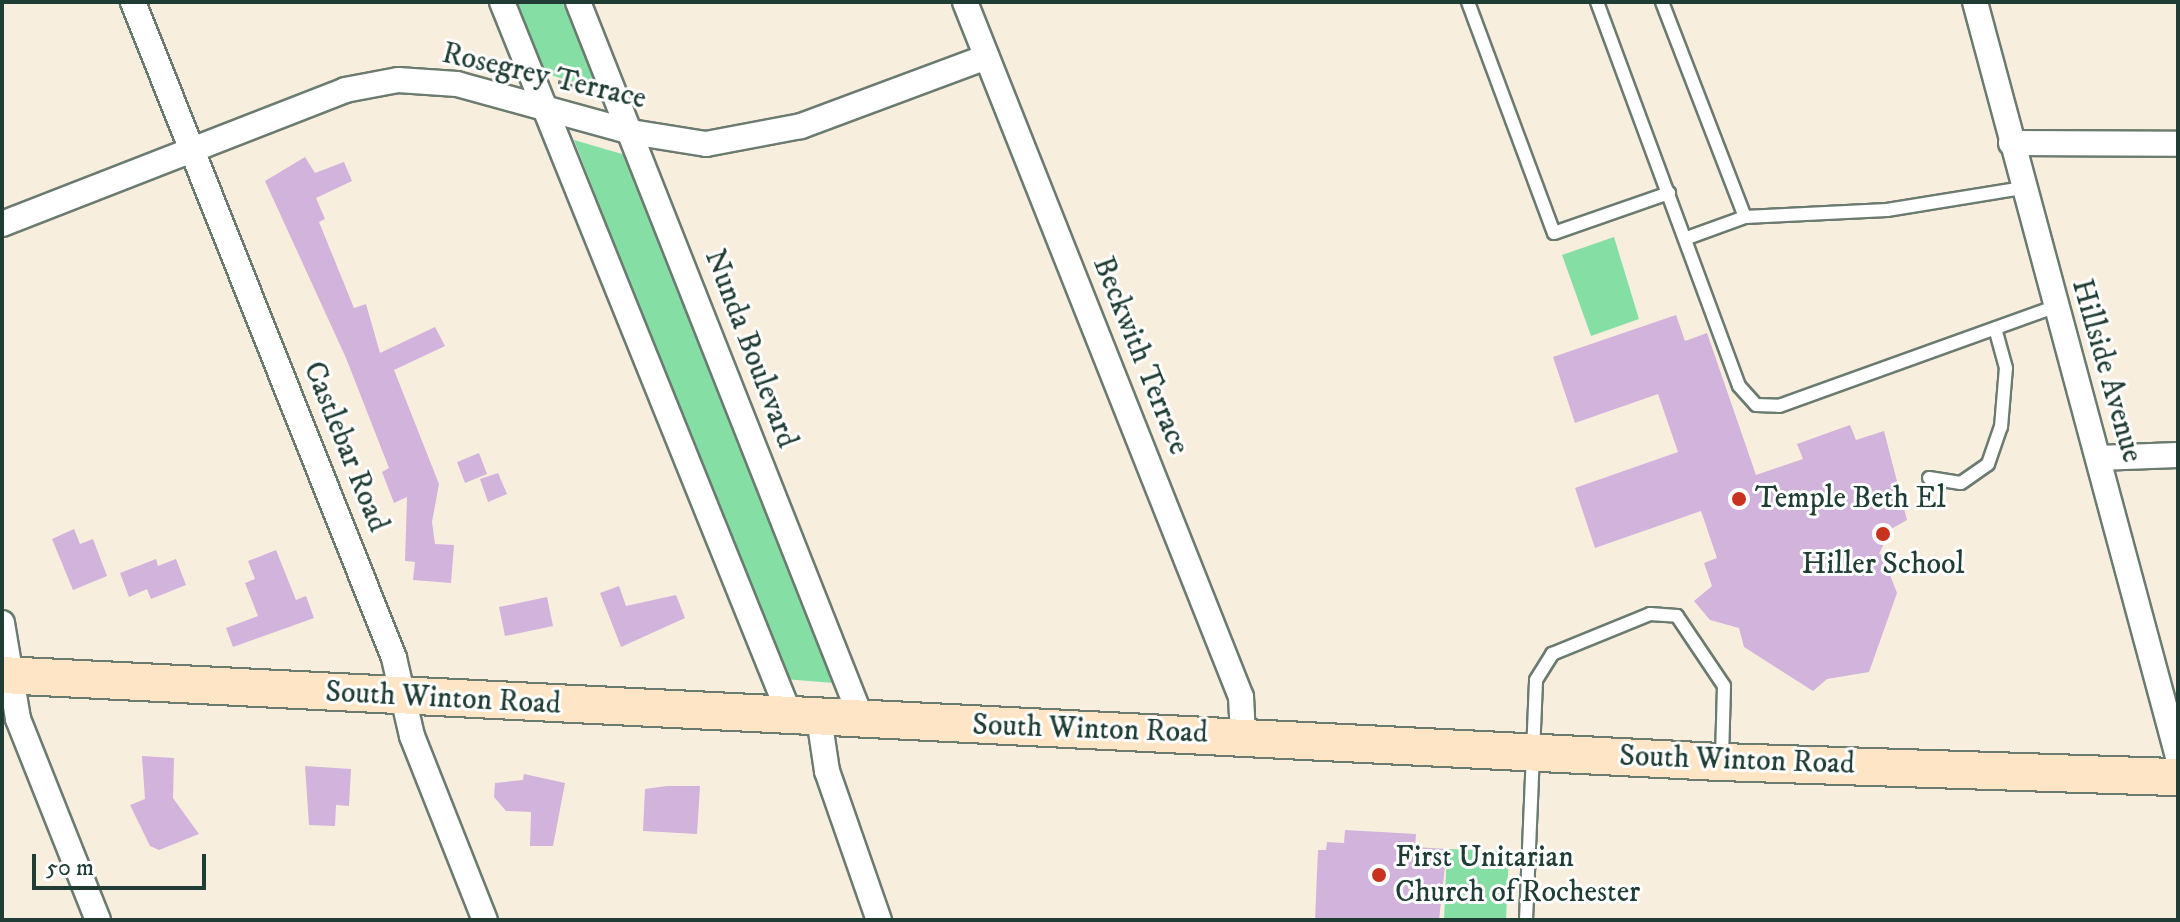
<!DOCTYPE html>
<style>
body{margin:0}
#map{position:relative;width:2180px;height:922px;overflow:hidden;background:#f8eede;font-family:"IM FELL DW Pica",serif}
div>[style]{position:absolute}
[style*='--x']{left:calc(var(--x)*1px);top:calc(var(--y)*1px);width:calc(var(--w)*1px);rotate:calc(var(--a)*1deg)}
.green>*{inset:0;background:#85dfa5}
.building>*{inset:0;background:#d1b3dc}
.path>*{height:4px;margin-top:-2px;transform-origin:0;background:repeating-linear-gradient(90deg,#6b7b70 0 6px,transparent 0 12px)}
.roads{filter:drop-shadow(2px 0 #6b7b70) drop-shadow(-2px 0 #6b7b70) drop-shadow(0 2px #6b7b70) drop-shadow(0 -2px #6b7b70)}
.lane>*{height:12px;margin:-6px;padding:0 6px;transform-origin:6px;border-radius:6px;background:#fff}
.street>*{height:24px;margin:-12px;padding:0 12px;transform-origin:12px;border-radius:12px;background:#fff}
.secondary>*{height:36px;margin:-18px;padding:0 18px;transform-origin:18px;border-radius:18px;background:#fde5c5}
.dots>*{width:22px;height:22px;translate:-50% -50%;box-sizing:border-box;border:4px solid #fff;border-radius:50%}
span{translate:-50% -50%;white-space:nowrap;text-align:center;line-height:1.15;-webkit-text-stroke:6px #fff;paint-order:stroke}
.street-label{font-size:30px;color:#1f3d34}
.poi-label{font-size:30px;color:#1f3d34}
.left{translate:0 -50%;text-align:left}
.frame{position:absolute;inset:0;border:4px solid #1f3d34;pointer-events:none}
.scale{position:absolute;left:32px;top:854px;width:174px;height:36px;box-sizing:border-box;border:4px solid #1f3d34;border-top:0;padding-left:10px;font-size:24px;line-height:28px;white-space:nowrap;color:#1f3d34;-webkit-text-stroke:6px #fff;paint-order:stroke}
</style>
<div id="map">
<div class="green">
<i style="clip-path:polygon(516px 2px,567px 2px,603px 91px,544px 73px)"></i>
<i style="clip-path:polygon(574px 140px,629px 156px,834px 683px,784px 679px)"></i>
<i style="clip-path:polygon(1614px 237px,1639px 319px,1591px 336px,1562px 255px)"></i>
<i style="clip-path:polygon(1447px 849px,1509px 851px,1506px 920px,1444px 920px)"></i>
</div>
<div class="building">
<i style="clip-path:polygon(305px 157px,315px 173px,344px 162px,352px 181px,316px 198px,325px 219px,319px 222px,354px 308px,366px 304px,380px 353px,435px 327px,445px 346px,394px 370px,439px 484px,432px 522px,435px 544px,454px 545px,451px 583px,413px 580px,415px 562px,405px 561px,407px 497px,394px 503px,382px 472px,389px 468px,346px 358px,265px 181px)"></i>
<i style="clip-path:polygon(1676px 315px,1685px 341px,1707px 333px,1756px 475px,1803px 459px,1797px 444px,1850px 425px,1856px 440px,1884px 431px,1907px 520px,1891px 529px,1879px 554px,1896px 561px,1890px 575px,1897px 593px,1869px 672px,1827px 679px,1813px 691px,1744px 647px,1739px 628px,1710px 620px,1694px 601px,1712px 586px,1704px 563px,1717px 558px,1701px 511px,1595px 548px,1575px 488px,1678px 452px,1658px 394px,1575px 423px,1553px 357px)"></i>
<i style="clip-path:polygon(479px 453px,487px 474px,465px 483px,457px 462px)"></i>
<i style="clip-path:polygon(498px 473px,507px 494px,488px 502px,480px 479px)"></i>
<i style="clip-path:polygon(74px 529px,80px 544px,93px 539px,107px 576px,73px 590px,52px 539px)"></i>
<i style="clip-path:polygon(276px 550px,296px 600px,306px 596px,314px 618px,233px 647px,226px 628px,258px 616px,245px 583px,255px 579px,248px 561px)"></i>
<i style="clip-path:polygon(156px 559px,158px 566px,176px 559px,186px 585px,151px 599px,147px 589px,129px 597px,120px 573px)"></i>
<i style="clip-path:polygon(619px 586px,626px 606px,676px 595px,685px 618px,621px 647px,600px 593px)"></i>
<i style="clip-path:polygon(547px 597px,553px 626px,505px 636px,499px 607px)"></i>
<i style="clip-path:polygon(142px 756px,174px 758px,173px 798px,199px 834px,159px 850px,150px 846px,130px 805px,145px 799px)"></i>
<i style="clip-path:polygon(305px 766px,351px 769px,349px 806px,336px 805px,335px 826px,309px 825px)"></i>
<i style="clip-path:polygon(524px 774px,565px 783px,553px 846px,530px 846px,531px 812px,506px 811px,494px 797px,495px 783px,523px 780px)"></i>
<i style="clip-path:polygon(667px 786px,700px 786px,697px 834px,643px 831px,645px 789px)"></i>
<i style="clip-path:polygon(1345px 830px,1416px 834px,1415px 847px,1447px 849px,1439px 920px,1315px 920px,1318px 850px,1326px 850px,1327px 842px,1344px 843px)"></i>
</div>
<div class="path">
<i style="--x:558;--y:82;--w:31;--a:17"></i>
</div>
<div class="roads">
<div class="lane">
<i style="--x:1468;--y:2;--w:246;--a:69.6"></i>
<i style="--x:1554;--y:233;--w:122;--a:-19.2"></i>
<i style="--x:1597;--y:2;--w:409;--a:69.7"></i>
<i style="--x:1739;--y:386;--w:25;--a:48"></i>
<i style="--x:1756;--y:405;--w:23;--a:2"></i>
<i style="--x:1779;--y:406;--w:292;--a:-19.8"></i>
<i style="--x:1662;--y:2;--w:230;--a:68.9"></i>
<i style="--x:1687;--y:238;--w:62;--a:-19.9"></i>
<i style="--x:1745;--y:217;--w:142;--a:-2.8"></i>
<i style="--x:1887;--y:210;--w:138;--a:-9.2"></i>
<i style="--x:1929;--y:478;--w:32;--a:9"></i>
<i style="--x:1961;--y:483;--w:33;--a:-35"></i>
<i style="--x:1988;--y:464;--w:39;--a:-71"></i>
<i style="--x:2001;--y:427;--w:59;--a:-85.2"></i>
<i style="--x:2006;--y:368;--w:41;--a:-105.4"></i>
<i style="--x:1526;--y:920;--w:240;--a:-87.6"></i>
<i style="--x:1536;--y:680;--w:31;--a:-58"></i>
<i style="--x:1552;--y:654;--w:106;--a:-22.2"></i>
<i style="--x:1650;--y:614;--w:27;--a:4"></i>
<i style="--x:1677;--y:616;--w:84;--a:56.1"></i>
<i style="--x:1724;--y:686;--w:72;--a:91.6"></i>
</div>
<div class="street">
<i style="--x:133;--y:2;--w:706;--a:68.3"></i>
<i style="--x:394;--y:658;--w:80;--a:77"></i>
<i style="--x:412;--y:736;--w:198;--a:68.4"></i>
<i style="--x:502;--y:2;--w:772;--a:68.02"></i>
<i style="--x:578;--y:2;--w:772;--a:68.42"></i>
<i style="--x:965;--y:2;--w:748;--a:68.34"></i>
<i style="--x:1241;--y:697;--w:39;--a:87"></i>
<i style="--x:1975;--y:2;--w:782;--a:74.95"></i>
<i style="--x:2011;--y:143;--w:167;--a:0.3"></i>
<i style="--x:2;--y:224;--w:368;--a:-21.3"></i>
<i style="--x:345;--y:90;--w:54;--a:-10.7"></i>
<i style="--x:398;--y:80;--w:59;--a:3.9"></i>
<i style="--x:457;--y:84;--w:180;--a:15.4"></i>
<i style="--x:631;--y:132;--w:76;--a:9.1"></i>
<i style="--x:706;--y:144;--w:97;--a:-10.7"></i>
<i style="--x:801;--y:126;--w:198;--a:-20.4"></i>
<i style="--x:2098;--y:458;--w:80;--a:-2.1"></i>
<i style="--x:2;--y:623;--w:97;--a:80.5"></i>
<i style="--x:18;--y:719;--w:216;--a:68.3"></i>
<i style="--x:819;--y:718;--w:54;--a:81.4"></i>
<i style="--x:827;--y:771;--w:158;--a:70.8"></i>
</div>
<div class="secondary">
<i style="--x:2;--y:675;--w:1721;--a:2.9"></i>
<i style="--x:1721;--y:762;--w:457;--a:1.9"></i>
</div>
</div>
<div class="dots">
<i style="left:1739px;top:499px;background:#c8321e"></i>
<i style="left:1883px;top:534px;background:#c8321e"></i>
<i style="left:1379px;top:875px;background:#c8321e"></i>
</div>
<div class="street-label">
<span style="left:544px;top:77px;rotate:13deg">Rosegrey Terrace</span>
<span style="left:750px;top:349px;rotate:69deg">Nunda Boulevard</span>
<span style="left:1140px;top:356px;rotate:68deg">Beckwith Terrace</span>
<span style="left:2106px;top:371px;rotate:74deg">Hillside Avenue</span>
<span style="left:345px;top:447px;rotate:68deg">Castlebar Road</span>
<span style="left:443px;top:699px;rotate:3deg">South Winton Road</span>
<span style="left:1090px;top:730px;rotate:2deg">South Winton Road</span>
<span style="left:1737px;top:761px;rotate:2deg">South Winton Road</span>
</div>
<div class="poi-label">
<span class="left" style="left:1755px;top:499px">Temple Beth El</span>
<span style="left:1883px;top:565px">Hiller School</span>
<span class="left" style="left:1395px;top:875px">First Unitarian<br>Church of Rochester</span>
</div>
<div class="frame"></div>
<div class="scale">50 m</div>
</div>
